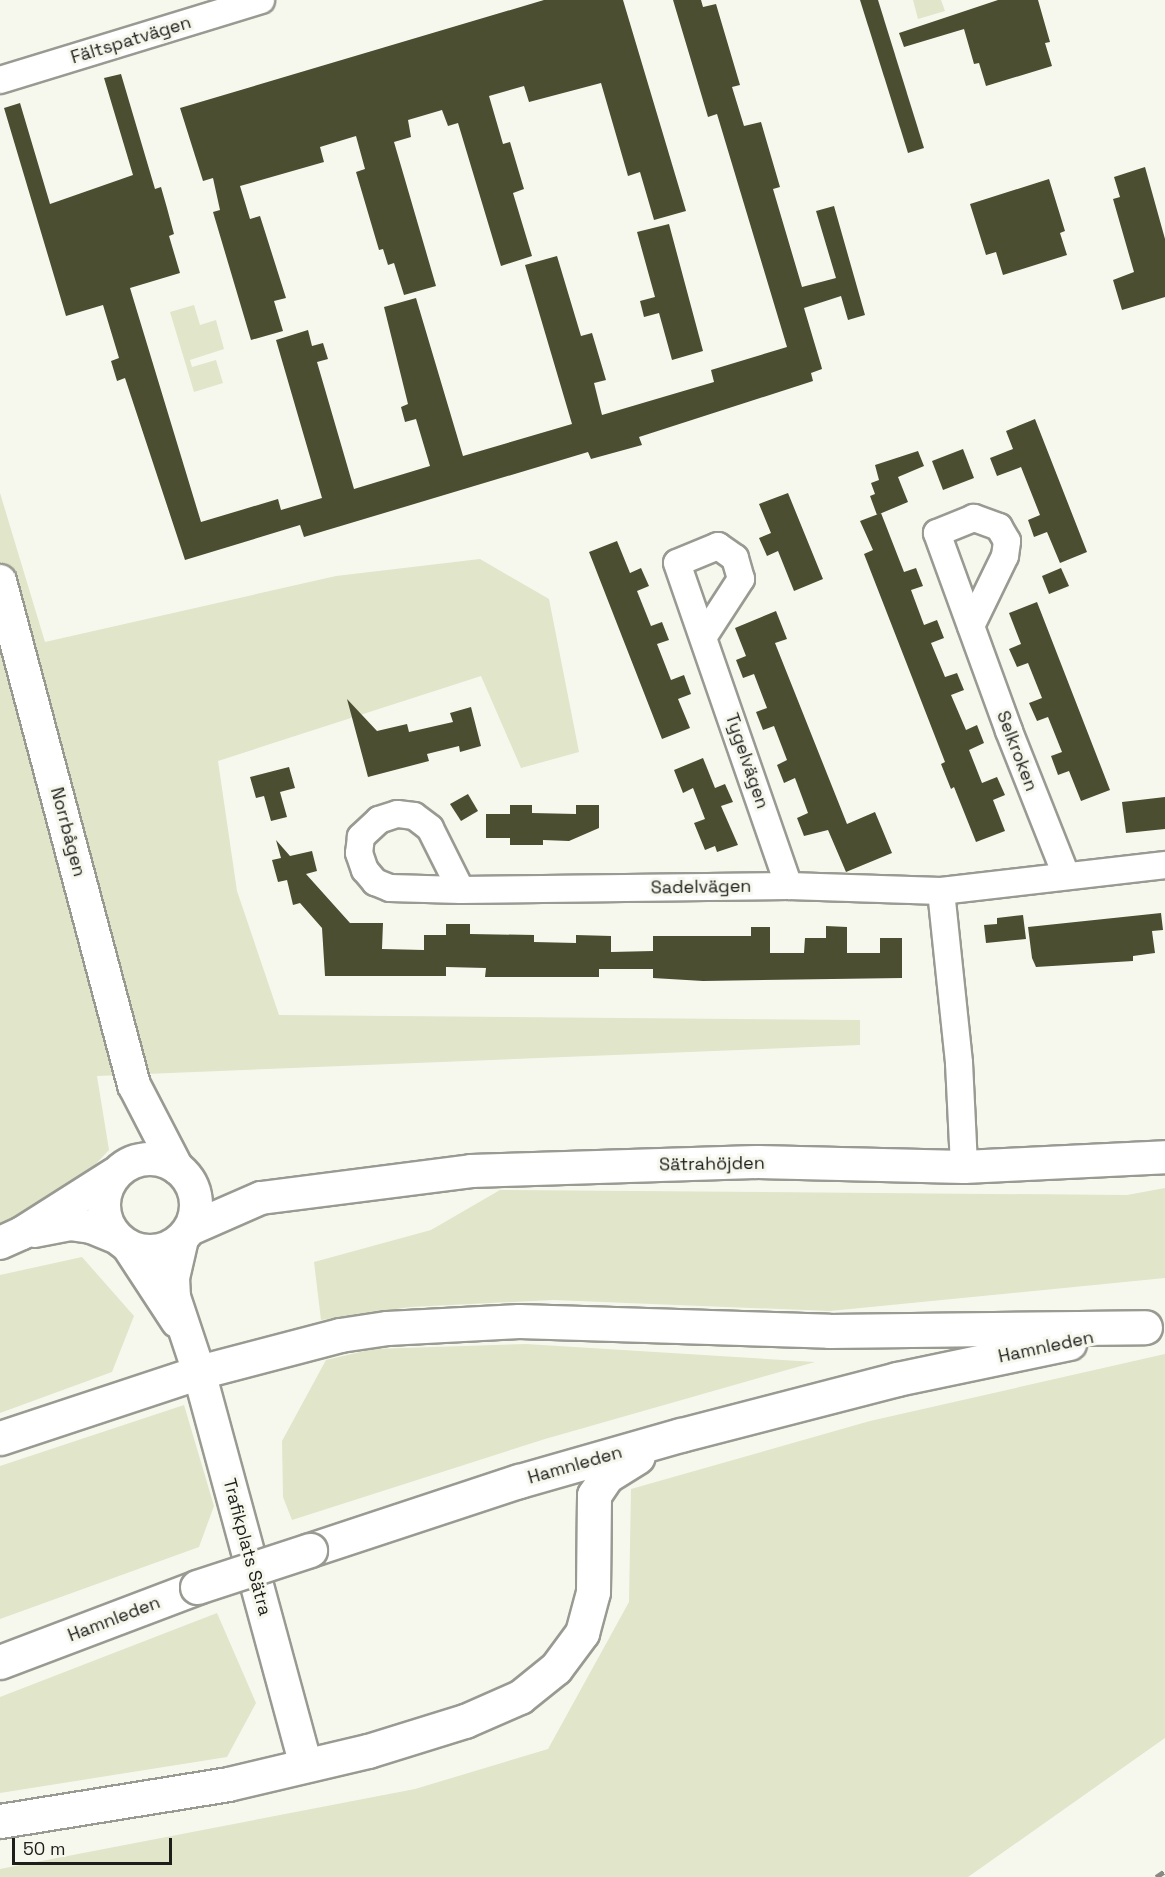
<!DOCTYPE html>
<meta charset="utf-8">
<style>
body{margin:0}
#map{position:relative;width:1165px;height:1877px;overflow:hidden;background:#f6f8ee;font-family:"Space Grotesk",sans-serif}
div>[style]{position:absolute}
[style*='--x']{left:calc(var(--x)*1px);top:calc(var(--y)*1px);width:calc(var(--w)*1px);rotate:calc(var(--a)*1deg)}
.green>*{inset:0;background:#e1e5c9}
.building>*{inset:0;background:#4b4e30}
.roads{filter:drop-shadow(2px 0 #999a91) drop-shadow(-2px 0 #999a91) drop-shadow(0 2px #999a91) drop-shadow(0 -2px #999a91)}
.minor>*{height:26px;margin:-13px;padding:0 13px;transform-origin:13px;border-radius:13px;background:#fff}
.tertiary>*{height:32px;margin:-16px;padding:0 16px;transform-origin:16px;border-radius:16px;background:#fff}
.tertiary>.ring{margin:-16px;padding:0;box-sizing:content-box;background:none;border:32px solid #fff;border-radius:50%}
.secondary>*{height:33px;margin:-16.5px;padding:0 16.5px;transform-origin:16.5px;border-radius:16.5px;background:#fff}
.rail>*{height:4.5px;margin-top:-2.25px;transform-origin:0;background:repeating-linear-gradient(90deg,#898a83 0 9px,transparent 0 13.5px)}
.bridges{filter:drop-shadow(2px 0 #999a91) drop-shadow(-2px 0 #999a91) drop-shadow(0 2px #999a91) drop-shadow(0 -2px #999a91)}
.secondary-bridge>*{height:33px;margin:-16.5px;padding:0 16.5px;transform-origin:16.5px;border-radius:16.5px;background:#fff}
span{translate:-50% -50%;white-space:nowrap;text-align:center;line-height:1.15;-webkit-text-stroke:6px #f6f8ee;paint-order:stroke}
.street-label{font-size:18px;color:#1d1d1a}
.scale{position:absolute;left:12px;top:1838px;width:160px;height:27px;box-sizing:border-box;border:3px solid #1d1d1a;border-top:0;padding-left:8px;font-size:18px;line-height:21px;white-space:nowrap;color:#1d1d1a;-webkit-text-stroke:4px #f6f8ee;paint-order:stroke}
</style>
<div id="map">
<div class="green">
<i style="clip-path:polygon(913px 0,941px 0,945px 11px,918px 19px)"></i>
<i style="clip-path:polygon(194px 305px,200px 325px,216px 320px,224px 349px,190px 360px,192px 367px,216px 360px,223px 383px,194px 392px,170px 312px)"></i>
<i style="clip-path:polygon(0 493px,45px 642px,336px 576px,480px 559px,549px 599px,579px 752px,521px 768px,481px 676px,218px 761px,237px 891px,279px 1015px,860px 1020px,860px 1045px,97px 1076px,109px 1150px,72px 1189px,0 1224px)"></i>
<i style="clip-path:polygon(1165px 1188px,1165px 1278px,830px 1311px,553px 1300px,410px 1307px,321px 1320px,314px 1262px,431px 1230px,500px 1190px,1127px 1195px)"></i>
<i style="clip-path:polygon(82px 1257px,134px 1316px,112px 1372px,0 1413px,0 1275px)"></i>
<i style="clip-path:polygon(526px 1344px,815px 1362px,545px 1439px,292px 1520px,283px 1497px,282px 1441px,326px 1360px,373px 1349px)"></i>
<i style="clip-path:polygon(1165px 1354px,1165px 1738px,968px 1877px,0 1877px,0 1869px,415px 1789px,548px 1749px,629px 1602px,631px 1489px,870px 1421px)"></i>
<i style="clip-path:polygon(184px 1405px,214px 1506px,199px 1547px,0 1619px,0 1466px)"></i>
<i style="clip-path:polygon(217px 1613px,256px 1703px,227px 1757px,0 1793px,0 1697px)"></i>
</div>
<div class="building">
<i style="clip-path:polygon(544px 0,623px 0,686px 211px,654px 220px,640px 172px,628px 176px,601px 83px,529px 102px,524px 86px,489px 96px,503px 144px,510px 142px,524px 189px,513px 193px,532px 256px,501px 266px,458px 123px,448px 126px,442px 110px,408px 120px,411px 137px,394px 142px,436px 286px,404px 295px,394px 263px,388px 265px,383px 249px,379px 250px,356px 172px,365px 169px,356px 136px,320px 147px,324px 162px,240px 186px,250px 219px,260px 216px,286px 298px,274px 301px,283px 331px,251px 340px,213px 212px,220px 210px,213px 178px,203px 181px,180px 108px)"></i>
<i style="clip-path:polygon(673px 0,701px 0,703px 7px,716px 4px,740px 85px,732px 87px,744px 126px,761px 122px,780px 187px,773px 189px,802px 287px,836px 278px,816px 211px,834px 206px,865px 315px,848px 320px,841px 296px,804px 308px,821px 365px,822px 369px,811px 373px,813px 381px,639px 437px,642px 445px,591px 459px,588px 452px,304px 537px,300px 525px,185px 560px,125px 378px,117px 381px,111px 361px,119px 358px,103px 305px,66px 316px,4px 108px,20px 103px,50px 204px,133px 175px,104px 78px,121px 74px,155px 189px,161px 187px,167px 208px,174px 234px,169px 236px,180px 273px,130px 288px,201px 522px,278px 499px,281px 510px,322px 498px,276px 340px,308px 330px,312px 346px,323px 343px,328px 359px,317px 362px,354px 489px,430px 466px,416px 419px,405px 422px,401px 407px,408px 404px,384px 307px,416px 298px,463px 456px,572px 424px,525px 265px,557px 256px,581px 336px,592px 333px,606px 380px,594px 383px,602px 415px,714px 382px,711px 370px,787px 347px,717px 114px,708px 117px)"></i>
<i style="clip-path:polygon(860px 0,878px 0,924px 148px,908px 153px)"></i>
<i style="clip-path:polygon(998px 0,1038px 0,1050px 42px,1045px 43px,1052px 66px,986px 86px,979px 63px,974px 64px,964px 29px,904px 47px,899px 33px)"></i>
<i style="clip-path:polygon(1145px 167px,1165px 239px,1165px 297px,1122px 310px,1113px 280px,1134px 272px,1113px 199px,1120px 197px,1114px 177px)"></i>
<i style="clip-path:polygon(1049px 179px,1065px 231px,1060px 233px,1067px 255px,1003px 275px,996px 252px,986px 255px,970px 204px)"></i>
<i style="clip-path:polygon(669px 224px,703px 351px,672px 360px,659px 313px,644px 317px,640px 301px,655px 297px,637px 232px)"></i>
<i style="clip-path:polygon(1035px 419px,1087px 552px,1060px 563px,1047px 532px,1034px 537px,1028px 520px,1040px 515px,1021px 467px,997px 476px,990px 458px,1013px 449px,1006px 431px)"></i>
<i style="clip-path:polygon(963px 449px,974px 478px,943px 490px,932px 461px)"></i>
<i style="clip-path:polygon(918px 451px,924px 466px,898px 477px,908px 502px,877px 515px,870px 496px,875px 494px,871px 483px,879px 480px,875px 465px)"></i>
<i style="clip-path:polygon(788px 493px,823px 579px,794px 591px,778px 551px,767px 556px,759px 538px,771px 533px,759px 504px)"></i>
<i style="clip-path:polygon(881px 513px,904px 572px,916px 568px,923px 586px,911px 590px,924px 625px,937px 620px,944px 638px,931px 643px,945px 677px,957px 673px,964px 690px,951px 695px,966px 730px,977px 725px,984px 743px,969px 750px,982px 783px,997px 777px,1005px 795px,993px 800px,1005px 831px,976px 842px,954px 787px,951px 789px,941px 764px,945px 762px,864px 554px,873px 550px,860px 521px)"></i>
<i style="clip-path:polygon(617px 541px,630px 573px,641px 568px,649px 586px,637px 591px,651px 626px,662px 622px,669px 640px,657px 644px,671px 680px,684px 675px,691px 694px,678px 699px,690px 728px,662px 739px,589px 552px)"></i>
<i style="clip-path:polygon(1061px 568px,1069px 586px,1049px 594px,1042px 576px)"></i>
<i style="clip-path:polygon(1037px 602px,1110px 790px,1081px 801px,1069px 771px,1058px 775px,1051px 756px,1062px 752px,1048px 717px,1037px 721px,1029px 703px,1042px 698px,1028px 663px,1017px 667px,1009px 649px,1021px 644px,1009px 613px)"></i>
<i style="clip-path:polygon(776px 611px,787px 639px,775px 643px,847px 824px,875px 812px,892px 853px,846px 872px,828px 830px,804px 836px,797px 818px,808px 813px,795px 778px,784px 783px,777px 765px,787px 760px,774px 726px,763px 730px,756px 712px,767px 708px,754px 674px,743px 678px,736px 660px,746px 656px,735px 628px)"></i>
<i style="clip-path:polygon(347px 699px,377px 731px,407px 724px,409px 732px,453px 722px,450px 713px,471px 707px,481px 746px,460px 752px,459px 746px,427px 754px,429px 761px,368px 777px)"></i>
<i style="clip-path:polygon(703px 758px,715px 788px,725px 784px,733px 802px,721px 806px,738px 845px,717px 852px,715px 846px,705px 850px,694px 823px,705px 819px,693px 788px,683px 793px,674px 770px)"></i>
<i style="clip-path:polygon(289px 767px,295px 788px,280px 792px,287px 817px,271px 821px,264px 796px,256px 798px,250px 777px)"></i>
<i style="clip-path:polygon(468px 794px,478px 811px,461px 821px,450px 804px)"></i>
<i style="clip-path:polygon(1165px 797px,1165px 829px,1126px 833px,1122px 802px)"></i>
<i style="clip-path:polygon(510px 805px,532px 805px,532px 813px,576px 814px,576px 805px,599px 805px,599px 828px,569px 841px,543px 840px,543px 845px,510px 845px,510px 838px,486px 838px,486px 814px,510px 814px)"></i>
<i style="clip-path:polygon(276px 840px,290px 856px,312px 851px,317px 871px,306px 874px,350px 923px,383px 923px,382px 949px,424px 950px,424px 935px,446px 935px,446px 924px,470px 924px,470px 934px,534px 935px,534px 942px,576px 943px,576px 935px,611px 936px,611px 952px,653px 951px,653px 936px,751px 936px,751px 927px,770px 927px,770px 953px,804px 953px,805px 938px,826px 938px,826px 926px,847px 927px,847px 953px,880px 953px,880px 938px,902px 938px,902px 978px,703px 981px,653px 978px,653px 969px,599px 969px,599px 977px,485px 977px,486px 968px,446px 967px,446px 976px,325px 976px,322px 928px,300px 903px,293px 905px,287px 880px,278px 882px,272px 860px,281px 858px)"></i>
<i style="clip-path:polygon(1161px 913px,1163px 930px,1152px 931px,1155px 953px,1133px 956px,1133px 961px,1036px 967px,1032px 958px,1028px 927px)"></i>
<i style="clip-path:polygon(1023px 915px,1026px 939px,986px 943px,984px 925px,997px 924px,997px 918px)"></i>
</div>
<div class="roads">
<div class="minor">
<i style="--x:0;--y:80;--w:273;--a:-17"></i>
<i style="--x:971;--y:626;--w:78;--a:-64.1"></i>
<i style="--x:1005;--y:556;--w:15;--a:-82"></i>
<i style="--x:1007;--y:541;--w:16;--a:-120"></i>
<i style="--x:999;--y:527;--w:27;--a:-160"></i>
<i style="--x:974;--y:518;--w:40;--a:158"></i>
<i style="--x:937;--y:533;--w:211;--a:70"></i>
<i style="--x:1009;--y:731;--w:155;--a:68.4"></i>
<i style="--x:704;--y:636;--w:68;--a:-57"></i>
<i style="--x:741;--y:579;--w:22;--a:-106"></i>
<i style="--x:735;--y:558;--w:21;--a:-145"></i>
<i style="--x:718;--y:546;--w:44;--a:157.5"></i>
<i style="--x:677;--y:563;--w:342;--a:70.9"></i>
<i style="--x:461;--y:890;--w:69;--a:-116.6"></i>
<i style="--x:430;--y:828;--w:20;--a:-143"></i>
<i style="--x:414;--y:816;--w:17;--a:-173"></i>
<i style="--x:397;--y:814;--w:19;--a:162"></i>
<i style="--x:379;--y:820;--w:25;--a:137"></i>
<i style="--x:361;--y:837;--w:16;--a:97"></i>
<i style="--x:359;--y:853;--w:18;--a:71"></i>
<i style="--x:365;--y:870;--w:16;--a:50"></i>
<i style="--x:375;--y:882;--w:16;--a:22"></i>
<i style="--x:390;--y:888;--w:71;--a:1.6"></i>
<i style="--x:461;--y:890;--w:328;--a:-0.7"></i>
<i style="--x:789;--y:886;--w:152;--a:1.9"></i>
<i style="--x:941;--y:891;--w:226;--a:-6.6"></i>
<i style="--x:941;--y:891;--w:173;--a:84"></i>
<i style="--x:959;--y:1063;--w:104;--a:87.2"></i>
</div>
<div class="tertiary">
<i style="--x:0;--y:581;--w:522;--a:75.11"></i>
<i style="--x:134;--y:1085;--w:93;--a:62.6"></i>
<i class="ring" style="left:104px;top:1159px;width:60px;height:60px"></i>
<i style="--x:190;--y:1229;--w:77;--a:-23.6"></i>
<i style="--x:261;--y:1198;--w:212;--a:-7.3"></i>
<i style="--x:471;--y:1171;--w:287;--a:-1.8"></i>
<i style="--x:758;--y:1162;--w:206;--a:1.4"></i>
<i style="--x:964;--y:1167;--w:201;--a:-2.8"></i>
<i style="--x:34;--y:1231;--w:37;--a:-11"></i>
<i style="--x:70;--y:1224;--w:21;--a:8"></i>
<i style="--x:91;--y:1227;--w:27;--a:22"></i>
<i style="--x:182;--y:1239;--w:40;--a:103"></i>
<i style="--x:173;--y:1278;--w:19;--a:87"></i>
<i style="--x:174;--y:1297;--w:79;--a:71.6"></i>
<i style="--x:199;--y:1372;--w:408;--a:74.8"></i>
<i style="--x:0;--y:1243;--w:24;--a:-24"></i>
<i style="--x:22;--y:1233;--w:110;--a:-32.4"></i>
<i style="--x:128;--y:1246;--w:90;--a:56.8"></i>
</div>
<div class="secondary">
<i style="--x:0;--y:1438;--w:210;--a:-18.3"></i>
<i style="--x:199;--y:1372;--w:146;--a:-14.7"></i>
<i style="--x:340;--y:1335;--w:48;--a:-8.5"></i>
<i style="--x:387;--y:1328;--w:132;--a:-3"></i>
<i style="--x:519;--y:1321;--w:310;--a:1.8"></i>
<i style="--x:829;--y:1331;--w:316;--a:-0.7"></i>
<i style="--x:310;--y:1550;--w:220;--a:-18.3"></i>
<i style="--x:519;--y:1481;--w:168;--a:-15.9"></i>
<i style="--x:681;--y:1435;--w:223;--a:-14.5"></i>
<i style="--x:897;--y:1379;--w:176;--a:-11.8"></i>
<i style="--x:0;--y:1662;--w:211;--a:-20.8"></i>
<i style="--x:0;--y:1821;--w:231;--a:-9.2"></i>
<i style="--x:228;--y:1784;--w:144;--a:-13.3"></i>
<i style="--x:368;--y:1751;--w:102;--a:-17.2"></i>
<i style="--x:465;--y:1721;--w:60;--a:-23.6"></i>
<i style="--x:520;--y:1697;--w:46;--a:-38.9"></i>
<i style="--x:556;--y:1668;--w:44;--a:-53.4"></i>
<i style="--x:582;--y:1633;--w:42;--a:-75"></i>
<i style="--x:593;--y:1592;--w:97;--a:-89.4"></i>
<i style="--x:594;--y:1495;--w:23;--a:-56"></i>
<i style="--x:607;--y:1476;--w:36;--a:-32"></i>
</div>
</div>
<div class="rail">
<i style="--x:1156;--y:1877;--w:11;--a:-34"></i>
</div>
<div class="bridges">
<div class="secondary-bridge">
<i style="--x:197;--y:1587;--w:119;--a:-18.1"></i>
</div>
</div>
<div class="street-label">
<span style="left:131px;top:40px;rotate:-17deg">Fältspatvägen</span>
<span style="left:1017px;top:751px;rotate:69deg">Selkroken</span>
<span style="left:747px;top:761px;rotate:71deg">Tygelvägen</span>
<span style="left:68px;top:832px;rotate:75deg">Norrbågen</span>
<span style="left:701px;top:887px;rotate:-1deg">Sadelvägen</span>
<span style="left:712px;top:1164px;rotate:-1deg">Sätrahöjden</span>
<span style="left:1046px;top:1347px;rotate:-12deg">Hamnleden</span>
<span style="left:575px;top:1465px;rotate:-16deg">Hamnleden</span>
<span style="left:247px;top:1547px;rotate:75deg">Trafikplats Sätra</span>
<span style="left:114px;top:1619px;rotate:-21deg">Hamnleden</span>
</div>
<div class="scale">50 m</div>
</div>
